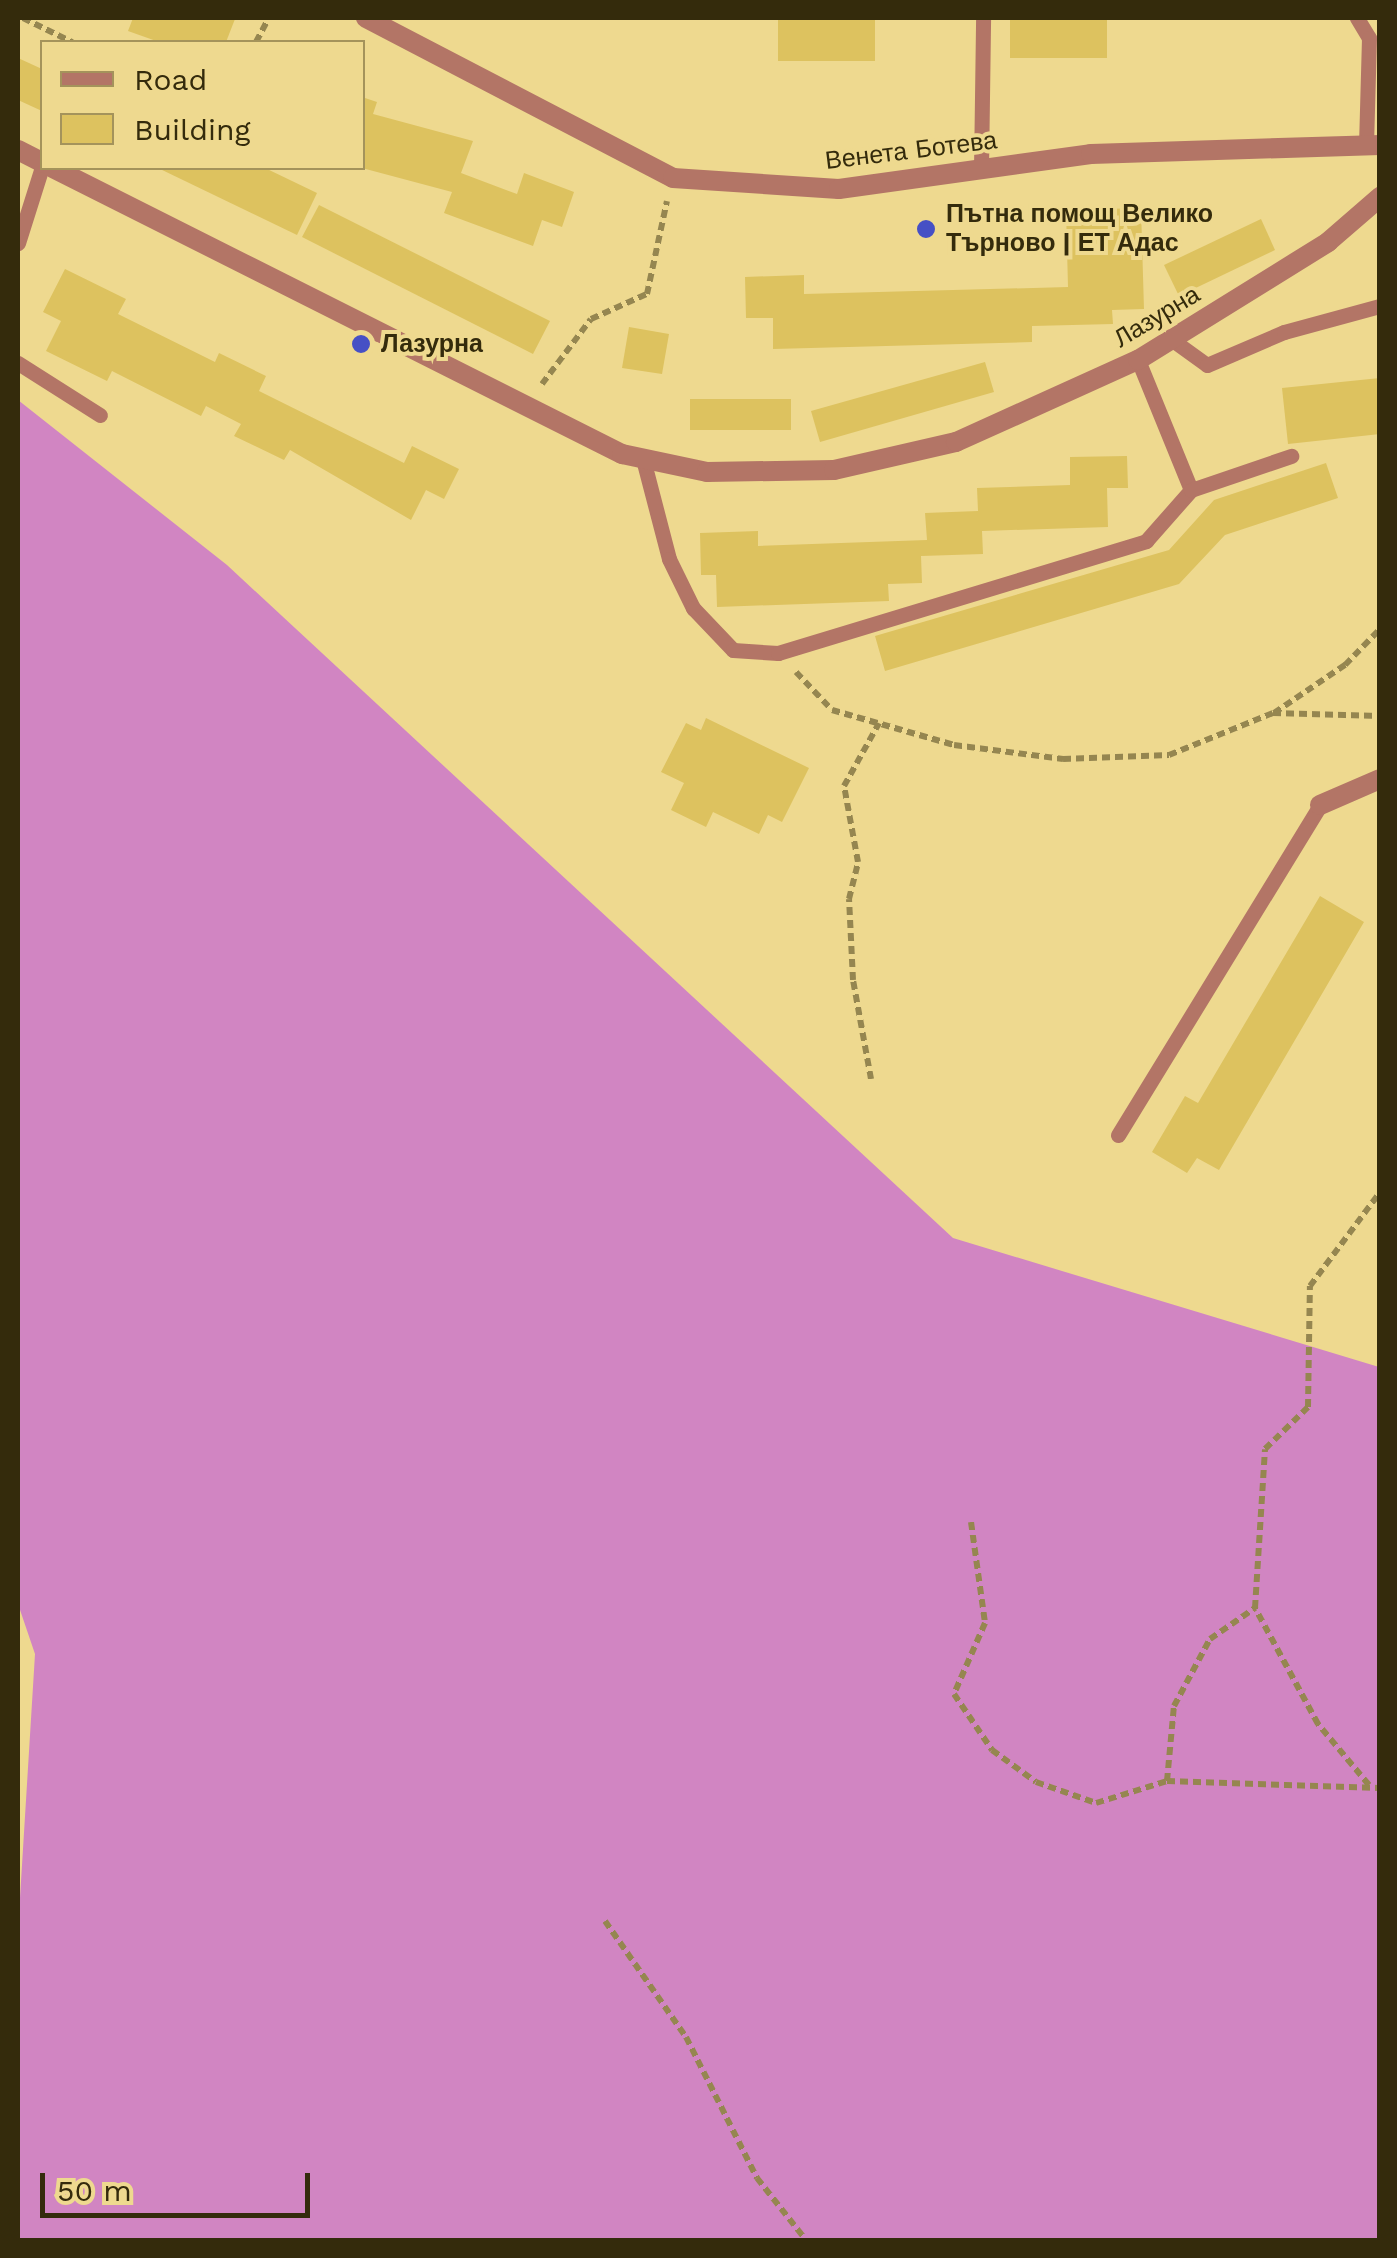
<!DOCTYPE html>
<meta charset="utf-8">
<style>
body{margin:0}
#map{position:relative;width:1397px;height:2258px;overflow:hidden;background:#eed98f;font-family:"Work Sans",sans-serif}
div>[style]{position:absolute}
[style*='--x']{left:calc(var(--x)*1px);top:calc(var(--y)*1px);width:calc(var(--w)*1px);rotate:calc(var(--a)*1deg)}
.forest>*{inset:0;background:#d185c2}
.building>*{inset:0;background:#ddc25f}
.path>*{height:6px;margin-top:-3px;transform-origin:0;background:repeating-linear-gradient(90deg,#958650 0 8px,transparent 0 13px)}
.lane>*{height:15px;margin:-7.5px;padding:0 7.5px;transform-origin:7.5px;border-radius:7.5px;background:#b37566}
.street>*{height:20px;margin:-10px;padding:0 10px;transform-origin:10px;border-radius:10px;background:#b37566}
.dots>*{width:28px;height:28px;translate:-50% -50%;box-sizing:border-box;border:5px solid #eed98f;border-radius:50%}
span{translate:-50% -50%;white-space:nowrap;text-align:center;line-height:1.15;-webkit-text-stroke:8px #eed98f;paint-order:stroke}
.street-label{font-size:25px;color:#342b0c}
.poi-label{font-size:25px;color:#342b0c;font-weight:700}
.left{translate:0 -50%;text-align:left}
.frame{position:absolute;inset:0;border:20px solid #342b0c;pointer-events:none}
.legend{position:absolute;left:40px;top:40px;width:325px;height:130px;box-sizing:border-box;background:#eed98f;border:2px solid #a4935b;margin:0;padding:12px 18px;list-style:none;font-size:30px;color:#342b0c}
.legend li{display:flex;align-items:center;gap:20px;height:50px}
.legend b{width:50px;border:2px solid #a4935b}
.scale{position:absolute;left:40px;top:2173px;width:270px;height:45px;box-sizing:border-box;border:5px solid #342b0c;border-top:0;padding-left:12px;font-size:30px;line-height:35px;white-space:nowrap;color:#342b0c;-webkit-text-stroke:8px #eed98f;paint-order:stroke}
</style>
<div id="map">
<div class="forest">
<i style="clip-path:polygon(18px 400px,227px 565px,953px 1238px,1379px 1367px,1379px 2240px,18px 2240px,18px 1930px,35px 1654px,18px 1604px)"></i>
</div>
<div class="building">
<i style="clip-path:polygon(133px 18px,232px 18px,235px 19px,226px 42px,159px 42px,128px 31px)"></i>
<i style="clip-path:polygon(778px 18px,875px 18px,875px 61px,778px 61px)"></i>
<i style="clip-path:polygon(1010px 18px,1107px 18px,1107px 58px,1010px 58px)"></i>
<i style="clip-path:polygon(18px 58px,42px 69px,42px 111px,18px 100px)"></i>
<i style="clip-path:polygon(362px 97px,377px 102px,373px 114px,473px 141px,461px 173px,517px 194px,524px 173px,574px 192px,562px 227px,542px 220px,533px 246px,444px 213px,452px 192px,362px 168px)"></i>
<i style="clip-path:polygon(158px 168px,265px 168px,317px 193px,297px 235px)"></i>
<i style="clip-path:polygon(319px 205px,550px 321px,533px 354px,302px 237px)"></i>
<i style="clip-path:polygon(1141px 208px,1144px 309px,1112px 310px,1113px 324px,1032px 326px,1032px 342px,773px 349px,773px 318px,746px 318px,745px 277px,804px 275px,804px 294px,1068px 287px,1066px 210px)"></i>
<i style="clip-path:polygon(1261px 219px,1275px 250px,1179px 296px,1164px 265px)"></i>
<i style="clip-path:polygon(65px 269px,126px 299px,118px 314px,215px 362px,219px 353px,266px 376px,259px 391px,404px 463px,412px 446px,459px 469px,444px 499px,426px 490px,411px 520px,290px 450px,284px 460px,234px 436px,241px 424px,206px 406px,201px 416px,112px 371px,107px 381px,46px 351px,61px 321px,43px 312px)"></i>
<i style="clip-path:polygon(629px 327px,669px 334px,662px 374px,622px 368px)"></i>
<i style="clip-path:polygon(985px 362px,994px 392px,820px 442px,811px 411px)"></i>
<i style="clip-path:polygon(1380px 378px,1380px 434px,1288px 444px,1282px 388px)"></i>
<i style="clip-path:polygon(690px 399px,791px 399px,791px 430px,690px 430px)"></i>
<i style="clip-path:polygon(1127px 456px,1128px 488px,1107px 488px,1108px 527px,982px 531px,983px 554px,921px 556px,922px 583px,888px 584px,889px 601px,717px 607px,716px 575px,701px 575px,700px 533px,758px 531px,758px 546px,927px 540px,925px 513px,978px 511px,977px 488px,1070px 485px,1070px 457px)"></i>
<i style="clip-path:polygon(1326px 463px,1338px 498px,1225px 535px,1179px 584px,885px 671px,875px 636px,1169px 550px,1214px 500px)"></i>
<i style="clip-path:polygon(706px 718px,809px 768px,782px 822px,768px 815px,759px 834px,713px 812px,706px 827px,671px 810px,684px 783px,661px 772px,686px 723px,701px 730px)"></i>
<i style="clip-path:polygon(1320px 896px,1364px 922px,1219px 1170px,1197px 1158px,1187px 1173px,1152px 1152px,1185px 1096px,1198px 1103px)"></i>
</div>
<div class="path">
<i style="--x:23;--y:18;--w:55;--a:26.1"></i>
<i style="--x:256;--y:42;--w:27;--a:-62"></i>
<i style="--x:542;--y:384;--w:81;--a:-53"></i>
<i style="--x:591;--y:319;--w:61;--a:-24.1"></i>
<i style="--x:647;--y:294;--w:95;--a:-77.9"></i>
<i style="--x:796;--y:672;--w:52;--a:46.5"></i>
<i style="--x:832;--y:710;--w:127;--a:16"></i>
<i style="--x:954;--y:745;--w:110;--a:7.3"></i>
<i style="--x:1063;--y:759;--w:106;--a:-2.2"></i>
<i style="--x:1169;--y:755;--w:112;--a:-22"></i>
<i style="--x:1273;--y:713;--w:107;--a:1.6"></i>
<i style="--x:1274;--y:713;--w:86;--a:-34.1"></i>
<i style="--x:1345;--y:665;--w:50;--a:-45.8"></i>
<i style="--x:871;--y:1079;--w:101;--a:-100.3"></i>
<i style="--x:853;--y:980;--w:81;--a:-92.8"></i>
<i style="--x:849;--y:899;--w:38;--a:-76"></i>
<i style="--x:858;--y:862;--w:77;--a:-100.4"></i>
<i style="--x:844;--y:786;--w:72;--a:-60.9"></i>
<i style="--x:971;--y:1522;--w:102;--a:82.1"></i>
<i style="--x:985;--y:1623;--w:77;--a:113.6"></i>
<i style="--x:954;--y:1694;--w:68;--a:55.8"></i>
<i style="--x:992;--y:1750;--w:54;--a:36"></i>
<i style="--x:1036;--y:1782;--w:64;--a:19.3"></i>
<i style="--x:1096;--y:1803;--w:74;--a:-17.2"></i>
<i style="--x:1167;--y:1781;--w:213;--a:1.9"></i>
<i style="--x:1167;--y:1781;--w:75;--a:-84.7"></i>
<i style="--x:1174;--y:1706;--w:76;--a:-61.8"></i>
<i style="--x:1210;--y:1639;--w:55;--a:-34.6"></i>
<i style="--x:1369;--y:1785;--w:80;--a:-129.9"></i>
<i style="--x:1318;--y:1724;--w:132;--a:-118.5"></i>
<i style="--x:1255;--y:1608;--w:159;--a:-86.4"></i>
<i style="--x:1265;--y:1449;--w:60;--a:-44.3"></i>
<i style="--x:1308;--y:1407;--w:121;--a:-89.1"></i>
<i style="--x:1310;--y:1286;--w:117;--a:-53.3"></i>
<i style="--x:605;--y:1921;--w:141;--a:55.1"></i>
<i style="--x:686;--y:2037;--w:158;--a:63.3"></i>
<i style="--x:757;--y:2178;--w:79;--a:51.7"></i>
</div>
<div class="lane">
<i style="--x:1357;--y:18;--w:23;--a:59"></i>
<i style="--x:1369;--y:38;--w:109;--a:91.6"></i>
<i style="--x:981;--y:169;--w:151;--a:-89.2"></i>
<i style="--x:18;--y:243;--w:80;--a:-72.5"></i>
<i style="--x:1171;--y:339;--w:44;--a:35.8"></i>
<i style="--x:1207;--y:365;--w:84;--a:-23.2"></i>
<i style="--x:1284;--y:332;--w:99;--a:-15.2"></i>
<i style="--x:1138;--y:360;--w:140;--a:67.8"></i>
<i style="--x:18;--y:363;--w:97;--a:32.4"></i>
<i style="--x:643;--y:459;--w:103;--a:75.4"></i>
<i style="--x:669;--y:559;--w:55;--a:63.9"></i>
<i style="--x:693;--y:608;--w:58;--a:46.4"></i>
<i style="--x:733;--y:650;--w:45;--a:3.8"></i>
<i style="--x:778;--y:653;--w:385;--a:-16.9"></i>
<i style="--x:1146;--y:541;--w:68;--a:-48.6"></i>
<i style="--x:1191;--y:490;--w:106;--a:-18.8"></i>
<i style="--x:1118;--y:1135;--w:387;--a:-58.5"></i>
</div>
<div class="street">
<i style="--x:366;--y:18;--w:346;--a:27.5"></i>
<i style="--x:673;--y:178;--w:166;--a:3.8"></i>
<i style="--x:839;--y:189;--w:254;--a:-7.9"></i>
<i style="--x:1091;--y:154;--w:289;--a:-1.8"></i>
<i style="--x:18;--y:150;--w:27;--a:27"></i>
<i style="--x:53;--y:168;--w:637;--a:26.69"></i>
<i style="--x:622;--y:454;--w:87;--a:12"></i>
<i style="--x:707;--y:472;--w:127;--a:-0.9"></i>
<i style="--x:834;--y:470;--w:125;--a:-12.9"></i>
<i style="--x:956;--y:442;--w:200;--a:-24.3"></i>
<i style="--x:1138;--y:360;--w:224;--a:-31.8"></i>
<i style="--x:1328;--y:242;--w:69;--a:-40.9"></i>
<i style="--x:1320;--y:805;--w:65;--a:-23.4"></i>
</div>
<div class="dots">
<i style="left:926px;top:229px;background:#4650c5"></i>
<i style="left:361px;top:344px;background:#4650c5"></i>
</div>
<div class="street-label">
<span style="left:911px;top:151px;rotate:-7deg">Венета Ботева</span>
<span style="left:1157px;top:317px;rotate:-31deg">Лазурна</span>
</div>
<div class="poi-label">
<span class="left" style="left:946px;top:229px">Пътна помощ Велико<br>Търново | ЕТ Адас</span>
<span class="left" style="left:381px;top:344px">Лазурна</span>
</div>
<div class="frame"></div>
<ul class="legend">
<li><b style="height:12px;background:#b37566"></b>Road</li>
<li><b style="height:28px;background:#ddc25f"></b>Building</li>
</ul>
<div class="scale">50 m</div>
</div>
